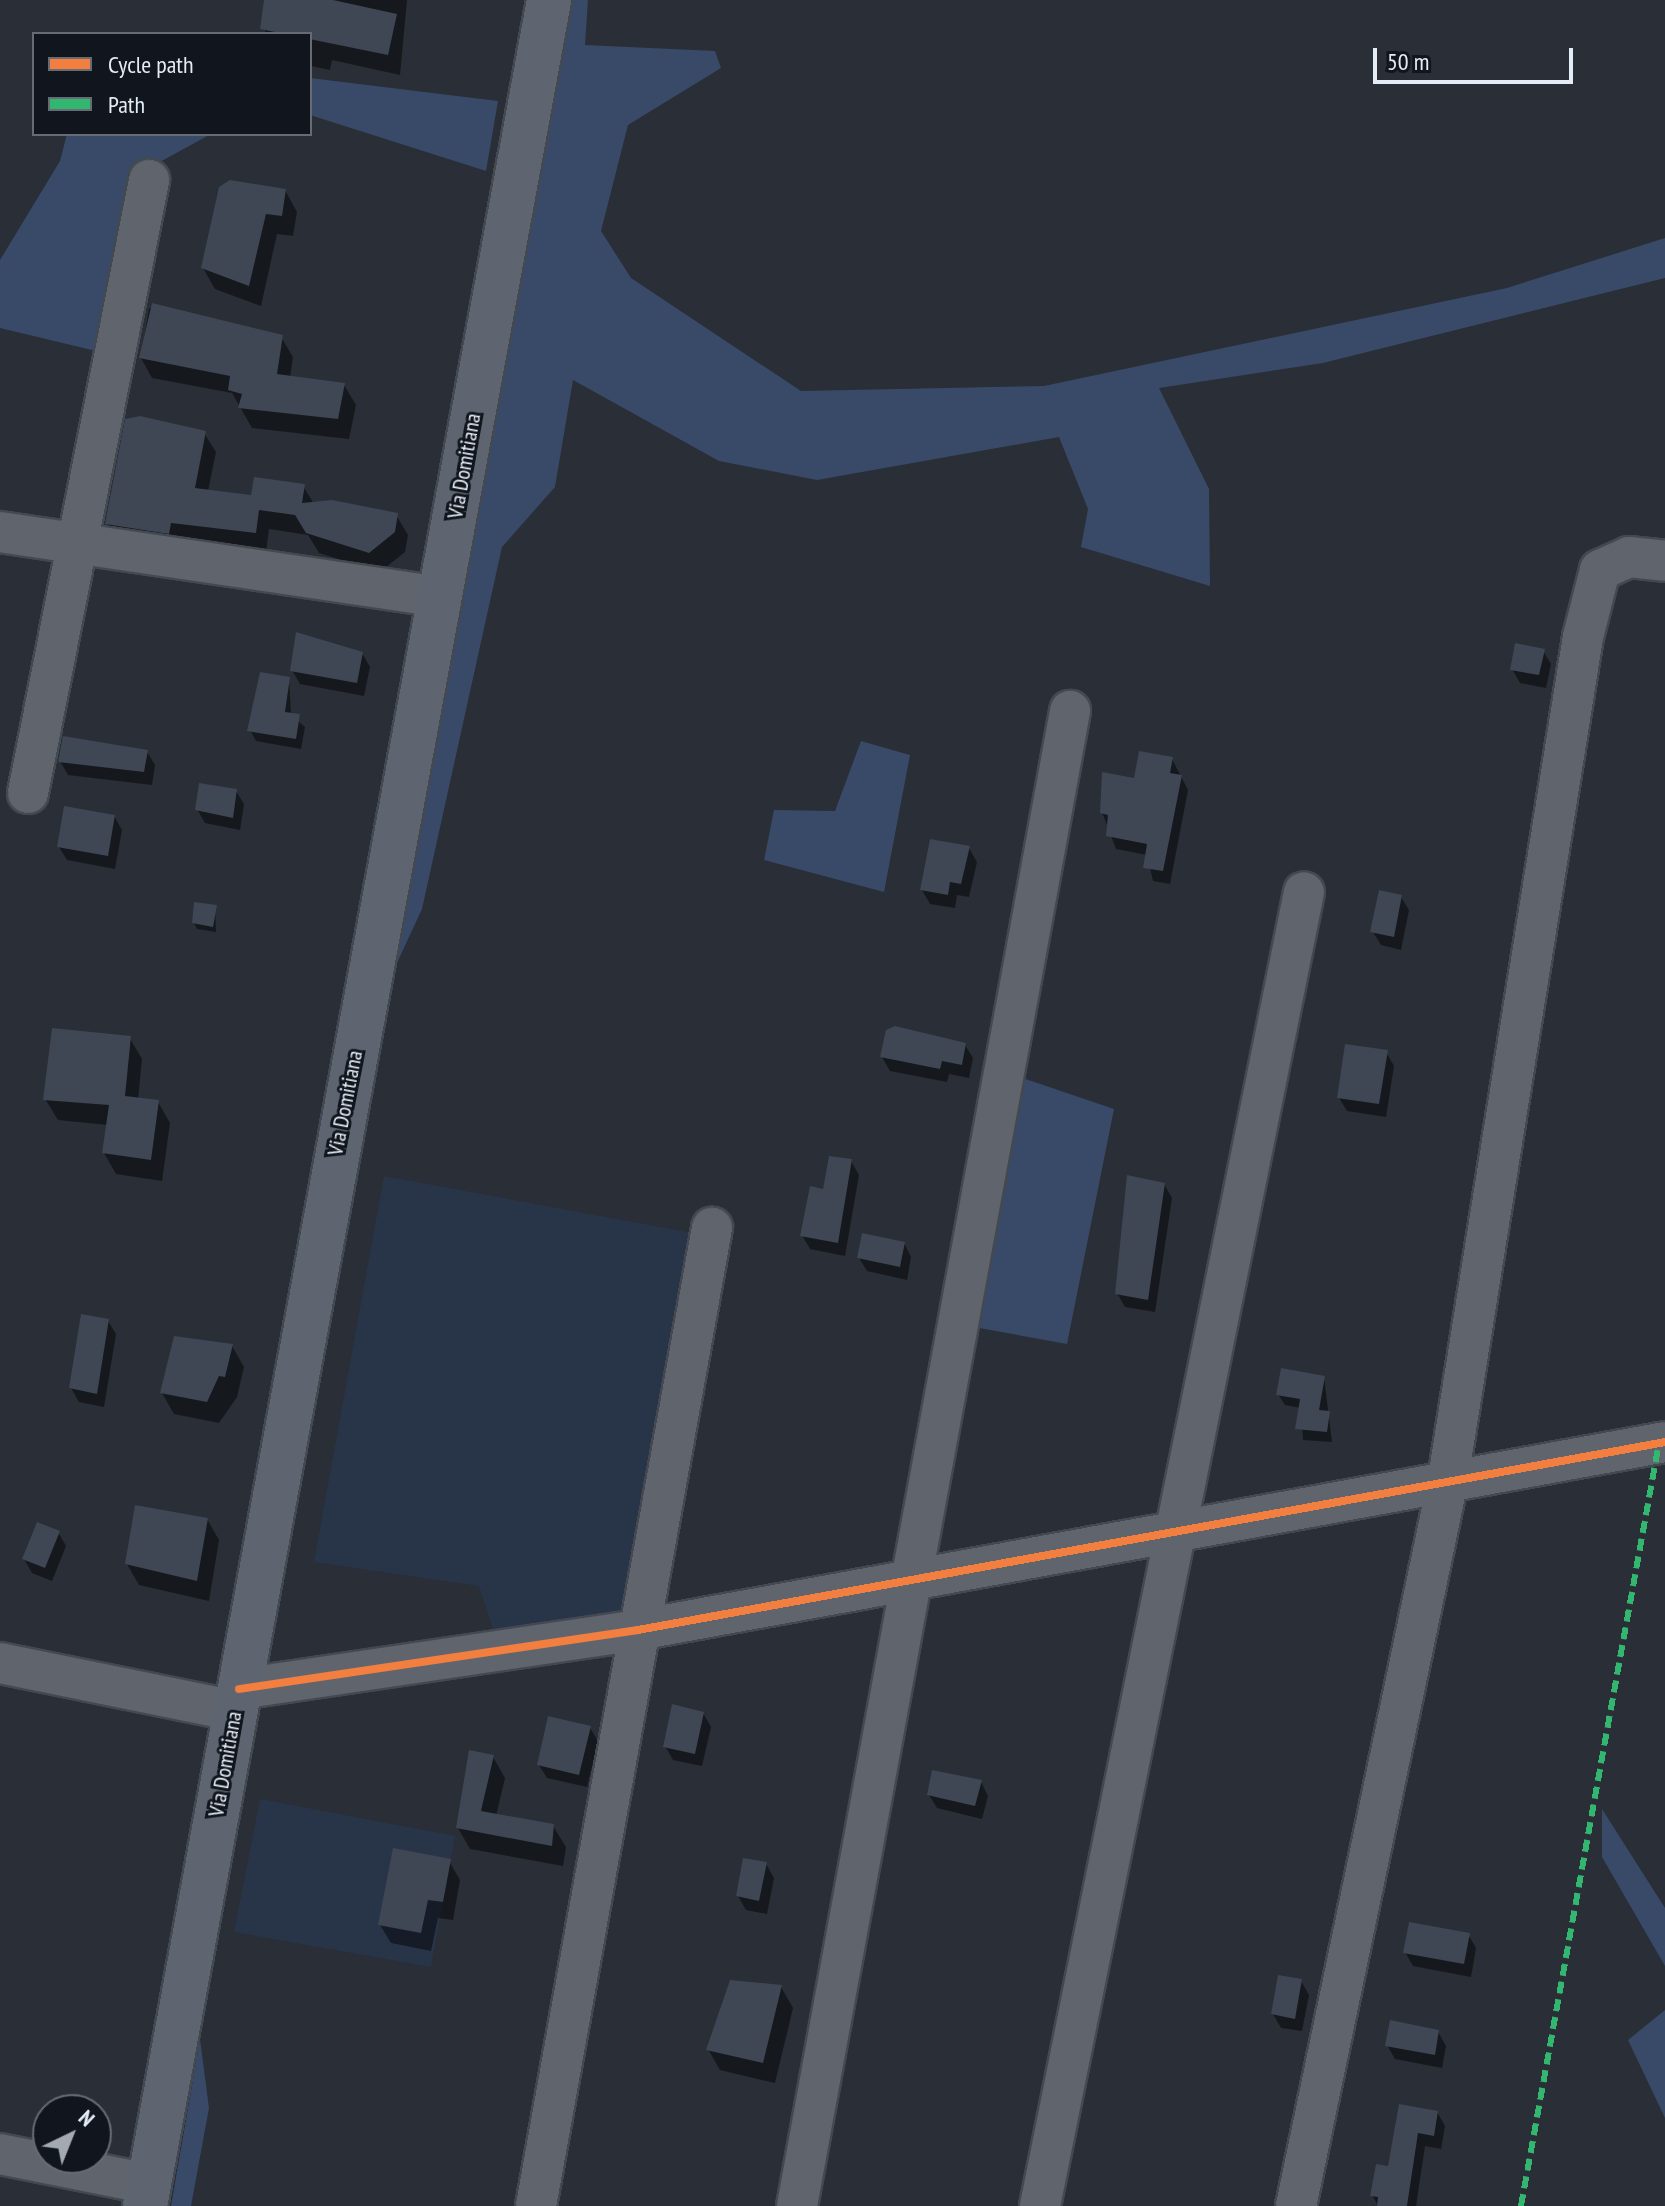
<!DOCTYPE html>
<style>
body{margin:0}
#map{position:relative;width:1665px;height:2206px;overflow:hidden;background:#292e37;font-family:"PT Sans Narrow",sans-serif}
div>[style]{position:absolute}
[style*='--x']{left:calc(var(--x)*1px);top:calc(var(--y)*1px);width:calc(var(--w)*1px);rotate:calc(var(--a)*1deg)}
.built>*{inset:0;background:#283549}
.green>*{inset:0;background:#384a67}
.shadow>*{inset:0;background:#0007}
.building>*{inset:0;background:#3f4654}
.roads{filter:drop-shadow(2px 0 #444951) drop-shadow(-2px 0 #444951) drop-shadow(0 2px #444951) drop-shadow(0 -2px #444951)}
.minor>*{height:40px;margin:-20px;padding:0 20px;transform-origin:20px;border-radius:20px;background:#5f646d}
.major>*{height:44px;margin:-22px;padding:0 22px;transform-origin:22px;border-radius:22px;background:#5f6570}
.quiet>*{height:6px;margin-top:-3px;transform-origin:0;background:repeating-linear-gradient(90deg,#33b770 0 12px,transparent 0 18px)}
.cycleway>*{height:8px;margin:-4px;padding:0 4px;transform-origin:4px;border-radius:4px;background:#f27e40}
span{translate:-50% -50%;white-space:nowrap;text-align:center;line-height:1.15;-webkit-text-stroke:6px #11151d;paint-order:stroke}
.street-label{font-size:22px;color:#e5ecf7}
.legend{position:absolute;left:32px;top:32px;width:280px;height:104px;box-sizing:border-box;background:#11151d;border:2px solid #666b74;margin:0;padding:10px 14px;list-style:none;font-size:24px;color:#e5ecf7}
.legend li{display:flex;align-items:center;gap:16px;height:40px}
.legend b{width:40px;border:2px solid #666b74}
.north{position:absolute;left:32px;top:2094px;width:80px;height:80px;box-sizing:border-box;background:#11151d;border:2px solid #666b74;border-radius:50%;rotate:43deg;font-size:22px;font-weight:700;line-height:32px;text-align:center;color:#e5ecf7}
.north::after{content:'';display:block;margin:auto;width:28px;height:36px;background:#a3aab4;clip-path:polygon(50% 0,100% 100%,50% 72%,0 100%)}
.scale{position:absolute;left:1373px;top:48px;width:200px;height:36px;box-sizing:border-box;border:4px solid #e5ecf7;border-top:0;padding-left:10px;font-size:24px;line-height:28px;white-space:nowrap;color:#e5ecf7;-webkit-text-stroke:6px #11151d;paint-order:stroke}
</style>
<div id="map">
<div class="built">
<i style="clip-path:polygon(384px 1176px,698px 1234px,622px 1612px,494px 1632px,479px 1586px,314px 1562px)"></i>
<i style="clip-path:polygon(260px 1799px,455px 1836px,431px 1967px,234px 1932px)"></i>
</div>
<div class="green">
<i style="clip-path:polygon(572px 0,588px 0,585px 45px,715px 51px,721px 68px,628px 125px,601px 231px,631px 278px,801px 391px,1044px 386px,1507px 288px,1665px 238px,1665px 278px,1323px 363px,1159px 388px,1209px 489px,1210px 586px,1081px 547px,1088px 509px,1059px 437px,817px 480px,719px 461px,573px 380px,555px 487px,502px 547px,422px 909px,390px 978px)"></i>
<i style="clip-path:polygon(310px 78px,498px 101px,486px 171px,310px 115px)"></i>
<i style="clip-path:polygon(67px 134px,211px 134px,136px 175px,96px 351px,0 328px,0 260px,60px 161px)"></i>
<i style="clip-path:polygon(861px 741px,910px 755px,884px 892px,764px 860px,774px 810px,835px 811px)"></i>
<i style="clip-path:polygon(1014px 1075px,1114px 1109px,1067px 1344px,974px 1327px)"></i>
<i style="clip-path:polygon(1602px 1809px,1665px 1908px,1665px 1966px,1602px 1857px)"></i>
<i style="clip-path:polygon(1665px 2010px,1665px 2118px,1628px 2040px)"></i>
<i style="clip-path:polygon(200px 2039px,209px 2108px,191px 2206px,171px 2206px)"></i>
</div>
<div class="shadow">
<i style="clip-path:polygon(266px 0,407px 0,400px 75px,332px 60px,330px 70px,311px 66px,310px 34px,265px 34px)"></i>
<i style="clip-path:polygon(285px 190px,297px 212px,293px 236px,277px 234px,261px 306px,215px 289px,203px 268px)"></i>
<i style="clip-path:polygon(149px 308px,281px 337px,293px 357px,290px 378px,344px 385px,356px 405px,349px 439px,252px 428px,232px 393px,152px 378px,141px 358px)"></i>
<i style="clip-path:polygon(204px 433px,216px 452px,208px 491px,253px 498px,303px 486px,314px 504px,396px 515px,408px 535px,405px 552px,380px 572px,319px 553px,308px 535px,269px 529px,266px 552px,118px 543px,107px 524px)"></i>
<i style="clip-path:polygon(1543px 651px,1551px 664px,1546px 688px,1520px 683px,1512px 669px)"></i>
<i style="clip-path:polygon(362px 653px,370px 667px,364px 696px,300px 684px,292px 670px)"></i>
<i style="clip-path:polygon(289px 678px,291px 715px,305px 727px,301px 749px,256px 741px,250px 730px)"></i>
<i style="clip-path:polygon(147px 752px,155px 765px,152px 785px,68px 775px,60px 761px)"></i>
<i style="clip-path:polygon(1172px 759px,1188px 790px,1170px 884px,1153px 881px,1147px 855px,1116px 849px,1102px 812px)"></i>
<i style="clip-path:polygon(236px 791px,244px 804px,240px 830px,205px 823px,197px 809px)"></i>
<i style="clip-path:polygon(114px 816px,122px 830px,115px 869px,67px 860px,59px 847px)"></i>
<i style="clip-path:polygon(969px 848px,977px 862px,969px 897px,957px 895px,955px 908px,930px 904px,922px 890px)"></i>
<i style="clip-path:polygon(1401px 897px,1409px 910px,1401px 950px,1381px 945px,1373px 932px)"></i>
<i style="clip-path:polygon(215px 907px,216px 932px,197px 929px,194px 923px)"></i>
<i style="clip-path:polygon(129px 1037px,142px 1059px,138px 1100px,158px 1102px,170px 1123px,162px 1181px,116px 1174px,104px 1153px,108px 1125px,58px 1120px,45px 1099px)"></i>
<i style="clip-path:polygon(965px 1045px,973px 1058px,969px 1078px,949px 1074px,947px 1082px,890px 1071px,882px 1057px)"></i>
<i style="clip-path:polygon(1386px 1052px,1394px 1066px,1386px 1117px,1347px 1111px,1339px 1098px)"></i>
<i style="clip-path:polygon(851px 1161px,859px 1175px,845px 1256px,810px 1249px,802px 1235px)"></i>
<i style="clip-path:polygon(1164px 1184px,1172px 1198px,1155px 1312px,1125px 1307px,1117px 1293px)"></i>
<i style="clip-path:polygon(904px 1243px,911px 1257px,907px 1280px,867px 1271px,859px 1258px)"></i>
<i style="clip-path:polygon(108px 1321px,116px 1334px,104px 1407px,79px 1402px,71px 1388px)"></i>
<i style="clip-path:polygon(232px 1346px,244px 1367px,237px 1397px,219px 1423px,174px 1414px,162px 1393px)"></i>
<i style="clip-path:polygon(1324px 1377px,1332px 1442px,1303px 1440px,1301px 1408px,1285px 1405px,1278px 1394px)"></i>
<i style="clip-path:polygon(207px 1519px,219px 1540px,209px 1601px,139px 1585px,127px 1564px)"></i>
<i style="clip-path:polygon(58px 1532px,66px 1546px,52px 1581px,32px 1573px,24px 1559px)"></i>
<i style="clip-path:polygon(703px 1713px,711px 1727px,702px 1766px,673px 1760px,665px 1746px)"></i>
<i style="clip-path:polygon(590px 1728px,598px 1741px,587px 1787px,547px 1778px,539px 1765px)"></i>
<i style="clip-path:polygon(493px 1757px,505px 1778px,496px 1816px,553px 1826px,566px 1847px,563px 1866px,470px 1849px,458px 1828px)"></i>
<i style="clip-path:polygon(981px 1782px,988px 1796px,982px 1819px,937px 1808px,929px 1795px)"></i>
<i style="clip-path:polygon(449px 1861px,460px 1880px,453px 1920px,438px 1918px,431px 1951px,391px 1943px,380px 1925px)"></i>
<i style="clip-path:polygon(766px 1864px,774px 1878px,767px 1914px,746px 1910px,738px 1896px)"></i>
<i style="clip-path:polygon(1468px 1934px,1476px 1948px,1471px 1977px,1413px 1966px,1405px 1952px)"></i>
<i style="clip-path:polygon(1301px 1981px,1309px 1995px,1302px 2031px,1281px 2028px,1273px 2014px)"></i>
<i style="clip-path:polygon(781px 1987px,793px 2008px,775px 2083px,720px 2070px,708px 2049px)"></i>
<i style="clip-path:polygon(1438px 2032px,1446px 2046px,1442px 2068px,1395px 2059px,1387px 2045px)"></i>
<i style="clip-path:polygon(1400px 2106px,1437px 2112px,1445px 2126px,1441px 2149px,1425px 2146px,1416px 2206px,1378px 2206px,1372px 2195px,1390px 2169px)"></i>
</div>
<div class="building">
<i style="clip-path:polygon(264px 0,333px 0,397px 14px,388px 55px,260px 29px)"></i>
<i style="clip-path:polygon(230px 180px,286px 189px,282px 216px,266px 214px,249px 286px,201px 268px,219px 187px)"></i>
<i style="clip-path:polygon(152px 303px,283px 335px,277px 374px,345px 383px,338px 419px,238px 408px,242px 394px,228px 390px,230px 376px,139px 358px)"></i>
<i style="clip-path:polygon(140px 416px,206px 431px,195px 488px,251px 495px,254px 477px,305px 484px,302px 503px,332px 500px,398px 513px,395px 532px,369px 553px,306px 533px,295px 515px,259px 510px,256px 533px,171px 523px,169px 534px,105px 524px,125px 419px)"></i>
<i style="clip-path:polygon(296px 632px,363px 652px,357px 683px,290px 671px)"></i>
<i style="clip-path:polygon(1515px 643px,1545px 649px,1539px 675px,1510px 670px)"></i>
<i style="clip-path:polygon(260px 672px,290px 677px,285px 712px,300px 714px,296px 739px,247px 731px)"></i>
<i style="clip-path:polygon(63px 736px,148px 750px,144px 772px,58px 762px)"></i>
<i style="clip-path:polygon(1139px 751px,1173px 757px,1170px 773px,1182px 775px,1163px 871px,1143px 868px,1147px 844px,1106px 836px,1108px 815px,1100px 813px,1102px 772px,1134px 778px)"></i>
<i style="clip-path:polygon(199px 783px,237px 789px,233px 818px,195px 810px)"></i>
<i style="clip-path:polygon(64px 806px,115px 815px,108px 856px,57px 847px)"></i>
<i style="clip-path:polygon(930px 839px,970px 846px,961px 884px,950px 882px,948px 895px,920px 890px)"></i>
<i style="clip-path:polygon(1379px 890px,1402px 895px,1394px 937px,1370px 932px)"></i>
<i style="clip-path:polygon(194px 902px,217px 905px,213px 927px,192px 923px)"></i>
<i style="clip-path:polygon(895px 1026px,966px 1043px,962px 1065px,942px 1061px,940px 1069px,880px 1057px,886px 1030px)"></i>
<i style="clip-path:polygon(52px 1028px,131px 1036px,125px 1096px,159px 1100px,151px 1160px,102px 1153px,109px 1105px,43px 1100px)"></i>
<i style="clip-path:polygon(1345px 1044px,1388px 1050px,1379px 1104px,1337px 1098px)"></i>
<i style="clip-path:polygon(829px 1156px,852px 1159px,838px 1243px,800px 1236px,810px 1186px,823px 1189px)"></i>
<i style="clip-path:polygon(1127px 1175px,1165px 1183px,1148px 1300px,1115px 1294px)"></i>
<i style="clip-path:polygon(862px 1233px,905px 1242px,900px 1267px,857px 1258px)"></i>
<i style="clip-path:polygon(81px 1314px,109px 1319px,97px 1394px,69px 1388px)"></i>
<i style="clip-path:polygon(174px 1336px,233px 1344px,225px 1377px,219px 1376px,207px 1402px,160px 1393px)"></i>
<i style="clip-path:polygon(1281px 1368px,1325px 1376px,1319px 1410px,1330px 1411px,1327px 1432px,1295px 1429px,1300px 1399px,1276px 1395px)"></i>
<i style="clip-path:polygon(135px 1505px,208px 1518px,197px 1581px,125px 1564px)"></i>
<i style="clip-path:polygon(37px 1522px,60px 1531px,45px 1568px,22px 1559px)"></i>
<i style="clip-path:polygon(672px 1704px,704px 1712px,695px 1754px,663px 1747px)"></i>
<i style="clip-path:polygon(548px 1716px,591px 1726px,579px 1775px,537px 1765px)"></i>
<i style="clip-path:polygon(469px 1750px,494px 1755px,481px 1811px,554px 1824px,552px 1846px,456px 1828px)"></i>
<i style="clip-path:polygon(932px 1770px,982px 1780px,975px 1806px,927px 1795px)"></i>
<i style="clip-path:polygon(393px 1848px,451px 1859px,443px 1902px,428px 1900px,421px 1933px,378px 1925px)"></i>
<i style="clip-path:polygon(743px 1858px,767px 1862px,759px 1901px,736px 1896px)"></i>
<i style="clip-path:polygon(1409px 1922px,1470px 1933px,1464px 1964px,1403px 1953px)"></i>
<i style="clip-path:polygon(1278px 1975px,1302px 1979px,1295px 2019px,1271px 2014px)"></i>
<i style="clip-path:polygon(730px 1980px,782px 1985px,763px 2063px,706px 2050px)"></i>
<i style="clip-path:polygon(1390px 2020px,1439px 2030px,1435px 2055px,1385px 2046px)"></i>
<i style="clip-path:polygon(1399px 2104px,1438px 2111px,1434px 2136px,1418px 2133px,1407px 2206px,1377px 2206px,1378px 2197px,1370px 2196px,1376px 2164px,1388px 2166px)"></i>
</div>
<div class="roads">
<div class="minor">
<i style="--x:0;--y:532;--w:446;--a:8.4"></i>
<i style="--x:28;--y:793;--w:625;--a:-78.83"></i>
<i style="--x:0;--y:1663;--w:240;--a:11.5"></i>
<i style="--x:239;--y:1689;--w:403;--a:-8.4"></i>
<i style="--x:638;--y:1630;--w:1044;--a:-10.37"></i>
<i style="--x:0;--y:2154;--w:152;--a:11.4"></i>
<i style="--x:536;--y:2206;--w:994;--a:-79.8"></i>
<i style="--x:797;--y:2206;--w:1520;--a:-79.65"></i>
<i style="--x:1040;--y:2206;--w:1340;--a:-78.64"></i>
<i style="--x:1296;--y:2206;--w:737;--a:-78.17"></i>
<i style="--x:1447;--y:1485;--w:859;--a:-80.89"></i>
<i style="--x:1583;--y:637;--w:69;--a:-75.8"></i>
<i style="--x:1600;--y:570;--w:32;--a:-24"></i>
<i style="--x:1629;--y:557;--w:36;--a:6"></i>
</div>
<div class="major">
<i style="--x:145;--y:2206;--w:2243;--a:-79.62"></i>
</div>
</div>
<div class="quiet">
<i style="--x:1521;--y:2206;--w:775;--a:-79.75"></i>
</div>
<div class="cycleway">
<i style="--x:239;--y:1689;--w:403;--a:-8.4"></i>
<i style="--x:638;--y:1630;--w:1044;--a:-10.37"></i>
</div>
<div class="street-label">
<span style="left:464px;top:466px;rotate:-80deg">Via Domitiana</span>
<span style="left:345px;top:1103px;rotate:-79deg">Via Domitiana</span>
<span style="left:225px;top:1764px;rotate:-80deg">Via Domitiana</span>
</div>
<ul class="legend">
<li><b style="height:10px;background:#f27e40"></b>Cycle path</li>
<li><b style="height:10px;background:#33b770"></b>Path</li>
</ul>
<div class="north">N</div>
<div class="scale">50 m</div>
</div>
